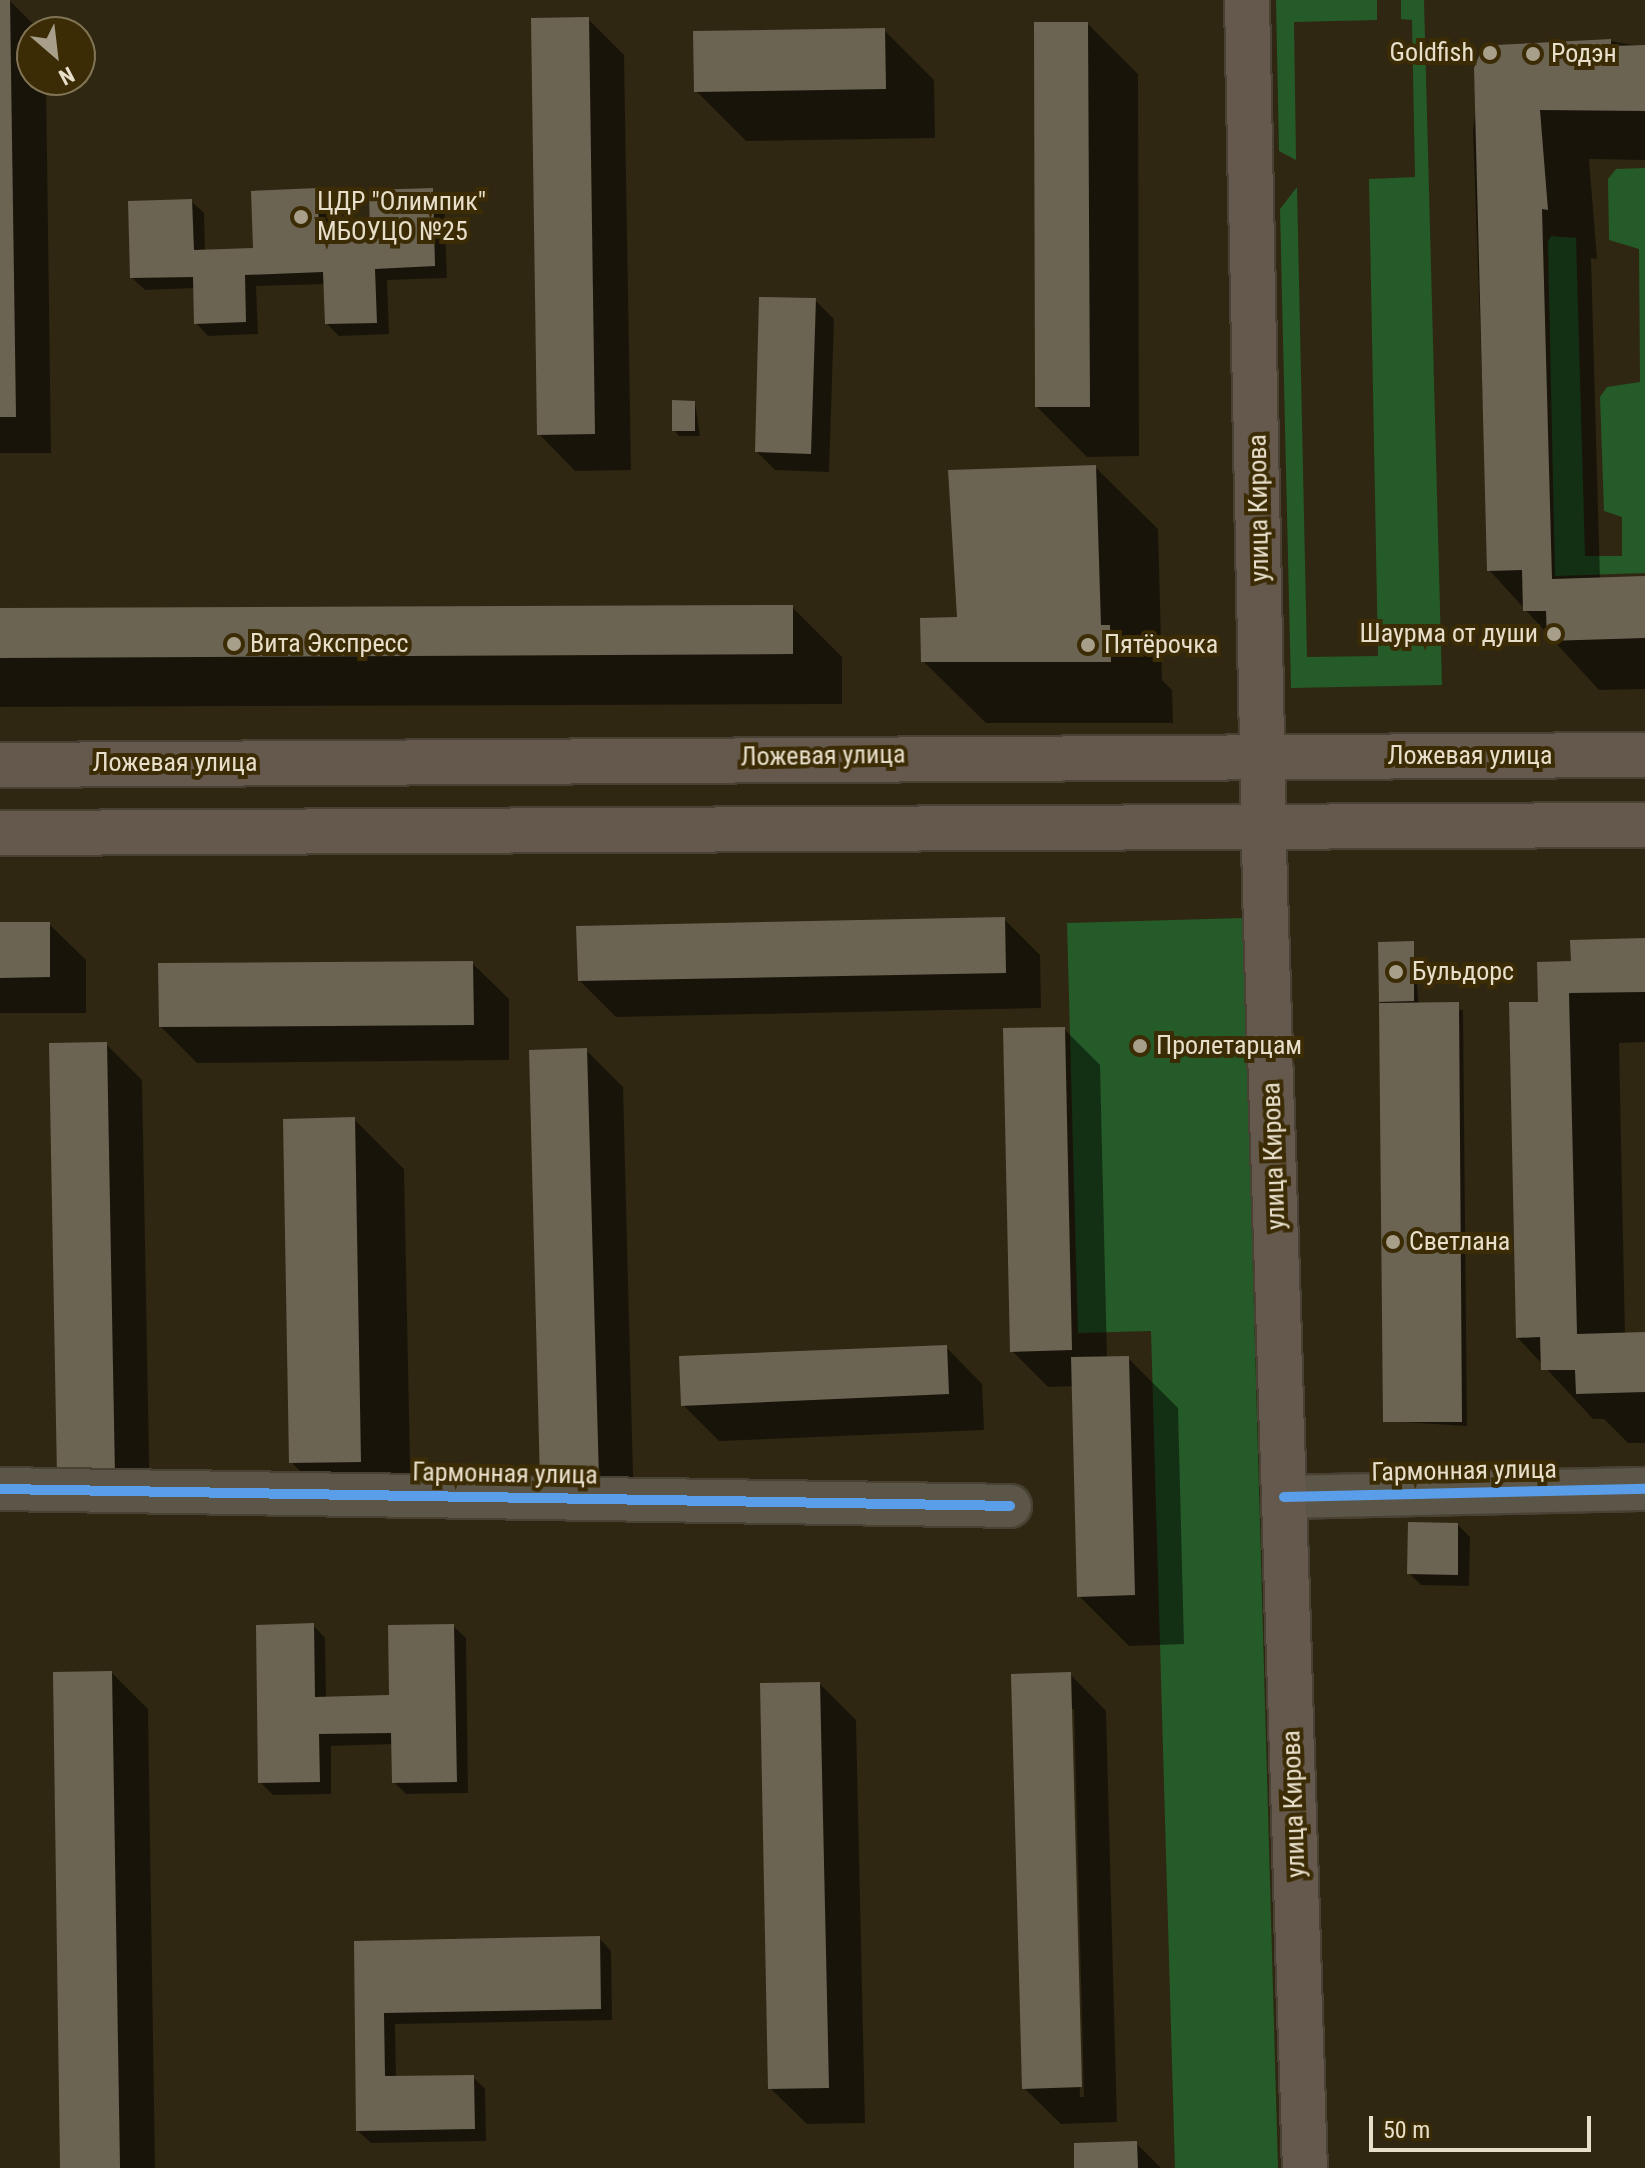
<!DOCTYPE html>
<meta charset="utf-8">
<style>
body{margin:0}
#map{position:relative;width:1645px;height:2168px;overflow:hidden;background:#2f2712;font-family:"Roboto Condensed",sans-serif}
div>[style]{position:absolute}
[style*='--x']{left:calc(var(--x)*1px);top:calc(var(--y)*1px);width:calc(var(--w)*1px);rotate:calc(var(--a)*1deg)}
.green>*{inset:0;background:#255b28}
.shadow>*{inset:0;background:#0007}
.building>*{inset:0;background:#6b6453}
.roads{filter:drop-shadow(2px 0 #494234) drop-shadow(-2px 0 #494234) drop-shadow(0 2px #494234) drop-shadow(0 -2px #494234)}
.minor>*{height:42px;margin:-21px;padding:0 21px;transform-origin:21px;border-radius:21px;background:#5c5649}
.major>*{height:44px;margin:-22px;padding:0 22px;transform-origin:22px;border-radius:22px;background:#65594d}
.cycleway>*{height:10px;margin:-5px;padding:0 5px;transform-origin:5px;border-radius:5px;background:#5a9eea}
.dots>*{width:22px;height:22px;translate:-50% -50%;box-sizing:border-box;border:4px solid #3c2c05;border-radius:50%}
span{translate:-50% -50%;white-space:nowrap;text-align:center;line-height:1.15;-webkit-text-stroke:8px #3c2c05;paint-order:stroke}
.poi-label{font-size:26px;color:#e8dfcb}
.right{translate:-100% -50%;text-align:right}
.left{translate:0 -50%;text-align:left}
.street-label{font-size:26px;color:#e8dfcb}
.north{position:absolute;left:16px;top:16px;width:80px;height:80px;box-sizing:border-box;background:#3c2c05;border:2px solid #817454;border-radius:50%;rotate:152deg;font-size:22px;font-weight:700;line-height:32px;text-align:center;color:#e8dfcb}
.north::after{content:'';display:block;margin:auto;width:28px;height:36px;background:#a79f8a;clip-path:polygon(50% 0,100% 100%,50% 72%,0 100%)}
.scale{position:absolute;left:1369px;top:2116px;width:222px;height:36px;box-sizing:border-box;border:4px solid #e8dfcb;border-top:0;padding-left:10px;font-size:24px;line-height:28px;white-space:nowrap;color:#e8dfcb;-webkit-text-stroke:6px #3c2c05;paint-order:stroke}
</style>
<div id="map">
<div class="green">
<i style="clip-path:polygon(1276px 0,1377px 0,1377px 20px,1294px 22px,1296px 160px,1279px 151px)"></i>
<i style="clip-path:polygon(1401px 0,1424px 0,1442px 685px,1291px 688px,1280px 209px,1297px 187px,1307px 657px,1378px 656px,1369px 179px,1415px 177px,1412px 20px,1401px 19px)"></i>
<i style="clip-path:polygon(1645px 168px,1645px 573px,1555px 576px,1548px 242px,1551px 236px,1576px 238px,1585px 556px,1622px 556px,1622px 517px,1604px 511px,1600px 397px,1607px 387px,1640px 382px,1639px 249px,1609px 240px,1608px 179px,1616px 169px)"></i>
<i style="clip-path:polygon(1243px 918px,1278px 2168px,1175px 2168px,1151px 1331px,1078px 1333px,1067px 923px)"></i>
</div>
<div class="shadow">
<i style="clip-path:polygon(0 0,9px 0,41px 32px,32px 32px,32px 80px,46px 80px,51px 453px,0 453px)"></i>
<i style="clip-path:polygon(588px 19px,624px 55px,631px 470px,575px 471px,539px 434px)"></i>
<i style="clip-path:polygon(1088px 24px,1138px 74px,1139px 456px,1087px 457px,1037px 407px)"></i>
<i style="clip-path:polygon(884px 30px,934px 80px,935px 138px,746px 141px,696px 91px)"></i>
<i style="clip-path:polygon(1610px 41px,1645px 47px,1645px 160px,1589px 159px,1597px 259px,1591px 258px,1600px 580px,1645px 578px,1645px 689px,1599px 690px,1489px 570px,1473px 131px,1483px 53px)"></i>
<i style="clip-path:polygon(317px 190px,329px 203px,330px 243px,372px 241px,432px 190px,444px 202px,447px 278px,387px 280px,389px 334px,339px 336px,327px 324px,326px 284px,256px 286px,258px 334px,208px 336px,196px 323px,195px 288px,145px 290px,132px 278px,191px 201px,204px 213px,205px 252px,255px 250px)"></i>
<i style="clip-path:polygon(815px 300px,834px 319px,829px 472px,775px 470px,757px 452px)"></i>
<i style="clip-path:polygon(695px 403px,700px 436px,679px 436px,674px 430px)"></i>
<i style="clip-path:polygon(1095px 467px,1158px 529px,1162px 680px,1172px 690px,1173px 723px,986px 723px,923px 661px)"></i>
<i style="clip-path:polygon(792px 607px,842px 657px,842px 704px,0 707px,0 610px)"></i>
<i style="clip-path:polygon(1004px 919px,1040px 955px,1041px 1008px,616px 1017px,580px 981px)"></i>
<i style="clip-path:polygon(0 924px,49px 924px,86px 960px,86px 1013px,0 1013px)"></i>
<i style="clip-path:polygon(1645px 940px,1645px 1042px,1619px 1043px,1625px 1335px,1645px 1334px,1645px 1443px,1628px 1443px,1604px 1419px,1593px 1419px,1517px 1337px,1540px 1004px,1573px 963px)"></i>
<i style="clip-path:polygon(1413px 943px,1419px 1005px,1463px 1010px,1467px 1426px,1385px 1421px,1380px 944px)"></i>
<i style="clip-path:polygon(472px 963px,509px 999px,509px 1060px,197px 1063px,161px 1027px)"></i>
<i style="clip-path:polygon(1064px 1029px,1100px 1065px,1107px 1358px,1128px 1358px,1178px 1408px,1184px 1644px,1129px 1646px,1079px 1596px,1074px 1386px,1048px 1387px,1012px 1351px)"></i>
<i style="clip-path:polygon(106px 1044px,142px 1080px,150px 1512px,95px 1513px,59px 1477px)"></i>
<i style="clip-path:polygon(586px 1050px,623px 1087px,634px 1514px,578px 1516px)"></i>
<i style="clip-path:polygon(354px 1119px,404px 1169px,411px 1511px,341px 1512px,291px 1462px)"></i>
<i style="clip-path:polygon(946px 1347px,982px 1384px,984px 1430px,719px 1441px,683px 1405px)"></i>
<i style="clip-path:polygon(1458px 1525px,1470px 1537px,1469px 1586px,1421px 1585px,1409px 1573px)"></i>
<i style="clip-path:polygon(313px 1625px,325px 1638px,326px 1698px,391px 1697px,453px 1626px,466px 1638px,468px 1793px,406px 1794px,394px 1782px,393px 1744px,331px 1746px,331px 1794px,273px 1795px,260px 1782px)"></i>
<i style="clip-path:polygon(112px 1673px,148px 1709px,155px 2168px,62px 2168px)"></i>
<i style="clip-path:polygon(evenodd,1070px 1674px,1106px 1711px,1117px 2122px,1061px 2124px,1024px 2088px,1070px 1674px,1070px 1709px,1074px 1709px,1084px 2097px,1080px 2097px,1070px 1709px)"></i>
<i style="clip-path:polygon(820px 1684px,856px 1720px,865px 2123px,807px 2124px,770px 2088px)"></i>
<i style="clip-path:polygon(599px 1938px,611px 1951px,612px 2020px,395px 2024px,396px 2078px,473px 2077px,485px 2089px,486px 2141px,371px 2143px,358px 2131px,356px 1943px)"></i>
<i style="clip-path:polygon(1136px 2143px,1161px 2168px,1076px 2168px)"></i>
</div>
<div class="building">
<i style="clip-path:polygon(0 0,10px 0,16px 417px,0 417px)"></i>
<i style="clip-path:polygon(589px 17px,595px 434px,537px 435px,531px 18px)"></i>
<i style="clip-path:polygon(1034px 22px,1088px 22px,1090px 407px,1035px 407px)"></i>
<i style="clip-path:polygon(885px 28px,886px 89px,694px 92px,693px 31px)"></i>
<i style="clip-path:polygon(1611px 39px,1611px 46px,1645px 45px,1645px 111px,1540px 110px,1548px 210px,1542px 209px,1552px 579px,1645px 576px,1645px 638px,1547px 641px,1546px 611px,1523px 611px,1522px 570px,1487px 571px,1474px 68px,1481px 51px,1495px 45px)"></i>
<i style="clip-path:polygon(318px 188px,319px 242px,370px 240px,369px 190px,433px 188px,435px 266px,375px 269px,377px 323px,325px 324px,323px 272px,245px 275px,246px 322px,194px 324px,193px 277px,130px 278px,128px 201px,192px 199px,194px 250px,253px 248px,251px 191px)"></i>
<i style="clip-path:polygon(759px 297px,816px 298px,811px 454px,755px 452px)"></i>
<i style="clip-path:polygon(672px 400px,695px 401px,695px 431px,672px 431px)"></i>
<i style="clip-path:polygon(1096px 465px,1101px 625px,1110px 625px,1111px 662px,921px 662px,920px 618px,957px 617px,948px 470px)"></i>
<i style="clip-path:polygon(793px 605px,793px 654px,0 658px,0 608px)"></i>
<i style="clip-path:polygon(1005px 917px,1006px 973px,578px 981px,576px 926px)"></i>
<i style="clip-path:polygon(0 922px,50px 922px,50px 977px,0 978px)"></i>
<i style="clip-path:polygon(1645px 938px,1645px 992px,1569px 993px,1577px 1334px,1645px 1332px,1645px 1392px,1576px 1394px,1575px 1370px,1541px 1370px,1540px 1337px,1516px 1338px,1509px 1002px,1538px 1002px,1537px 962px,1571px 961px,1570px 940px)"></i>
<i style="clip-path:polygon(1414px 941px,1414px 1001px,1379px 1002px,1378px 942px)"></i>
<i style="clip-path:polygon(473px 961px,474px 1025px,159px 1027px,158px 963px)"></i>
<i style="clip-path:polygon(1459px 1002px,1462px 1422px,1383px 1422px,1379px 1003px)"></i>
<i style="clip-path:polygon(1065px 1027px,1072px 1350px,1010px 1352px,1003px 1028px)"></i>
<i style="clip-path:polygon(107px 1042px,115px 1476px,57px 1477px,49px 1043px)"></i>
<i style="clip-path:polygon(587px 1048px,599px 1479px,540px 1481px,529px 1050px)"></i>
<i style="clip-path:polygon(355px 1117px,361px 1462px,289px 1463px,283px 1119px)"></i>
<i style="clip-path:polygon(947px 1345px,949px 1394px,681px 1406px,679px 1356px)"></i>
<i style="clip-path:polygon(1129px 1356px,1135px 1595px,1077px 1597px,1071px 1357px)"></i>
<i style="clip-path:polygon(1408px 1522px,1458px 1523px,1458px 1575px,1407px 1574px)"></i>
<i style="clip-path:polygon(314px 1623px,315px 1697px,389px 1695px,388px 1625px,454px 1624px,457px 1782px,392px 1783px,391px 1733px,319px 1734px,320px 1782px,258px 1783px,256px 1625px)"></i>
<i style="clip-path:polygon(112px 1671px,120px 2168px,60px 2168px,53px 1672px)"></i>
<i style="clip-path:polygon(1071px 1672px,1082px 2087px,1022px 2089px,1011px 1674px)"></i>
<i style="clip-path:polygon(820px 1682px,829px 2088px,768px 2089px,760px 1683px)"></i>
<i style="clip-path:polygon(600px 1936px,601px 2009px,384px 2013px,385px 2076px,474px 2075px,475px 2129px,356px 2131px,354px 1941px)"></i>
<i style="clip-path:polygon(1137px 2141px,1138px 2168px,1074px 2168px,1074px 2143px)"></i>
</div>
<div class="roads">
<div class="minor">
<i style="--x:0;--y:1489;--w:1010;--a:0.96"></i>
<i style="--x:1284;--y:1497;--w:361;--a:-1.3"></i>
</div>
<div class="major">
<i style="--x:1247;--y:0;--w:891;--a:88.84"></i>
<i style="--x:1265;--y:891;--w:1278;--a:88.21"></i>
<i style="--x:0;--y:765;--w:1645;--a:-0.35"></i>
<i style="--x:0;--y:833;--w:1645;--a:-0.28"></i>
</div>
</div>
<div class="cycleway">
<i style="--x:0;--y:1489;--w:1010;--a:0.96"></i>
<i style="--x:1284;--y:1497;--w:361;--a:-1.3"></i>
</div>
<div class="dots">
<i style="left:1490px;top:53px;background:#a79f8a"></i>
<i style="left:1533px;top:54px;background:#a79f8a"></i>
<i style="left:301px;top:217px;background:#a79f8a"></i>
<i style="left:1554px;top:634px;background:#a79f8a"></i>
<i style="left:234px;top:644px;background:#a79f8a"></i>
<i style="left:1088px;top:645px;background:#a79f8a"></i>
<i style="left:1396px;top:972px;background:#a79f8a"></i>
<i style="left:1140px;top:1046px;background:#a79f8a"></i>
<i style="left:1393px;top:1242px;background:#a79f8a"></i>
</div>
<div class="poi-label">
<span class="right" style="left:1474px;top:53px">Goldfish</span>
<span class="left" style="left:1551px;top:54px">Родэн</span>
<span class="left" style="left:317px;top:217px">ЦДР "Олимпик"<br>МБОУЦО №25</span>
<span class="right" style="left:1538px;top:634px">Шаурма от души</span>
<span class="left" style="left:250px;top:644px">Вита Экспресс</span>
<span class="left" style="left:1104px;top:645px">Пятёрочка</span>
<span class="left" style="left:1412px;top:972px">Бульдорс</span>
<span class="left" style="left:1156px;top:1046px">Пролетарцам</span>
<span class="left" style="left:1409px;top:1242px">Светлана</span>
</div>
<div class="street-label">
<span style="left:1259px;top:508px;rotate:-91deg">улица Кирова</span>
<span style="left:823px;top:756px;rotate:-1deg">Ложевая улица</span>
<span style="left:1470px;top:756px">Ложевая улица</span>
<span style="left:175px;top:763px">Ложевая улица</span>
<span style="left:1274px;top:1156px;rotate:-92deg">улица Кирова</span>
<span style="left:1464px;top:1471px;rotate:-1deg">Гармонная улица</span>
<span style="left:505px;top:1474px;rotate:1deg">Гармонная улица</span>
<span style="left:1294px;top:1804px;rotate:-92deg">улица Кирова</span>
</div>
<div class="north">N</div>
<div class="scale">50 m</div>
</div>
